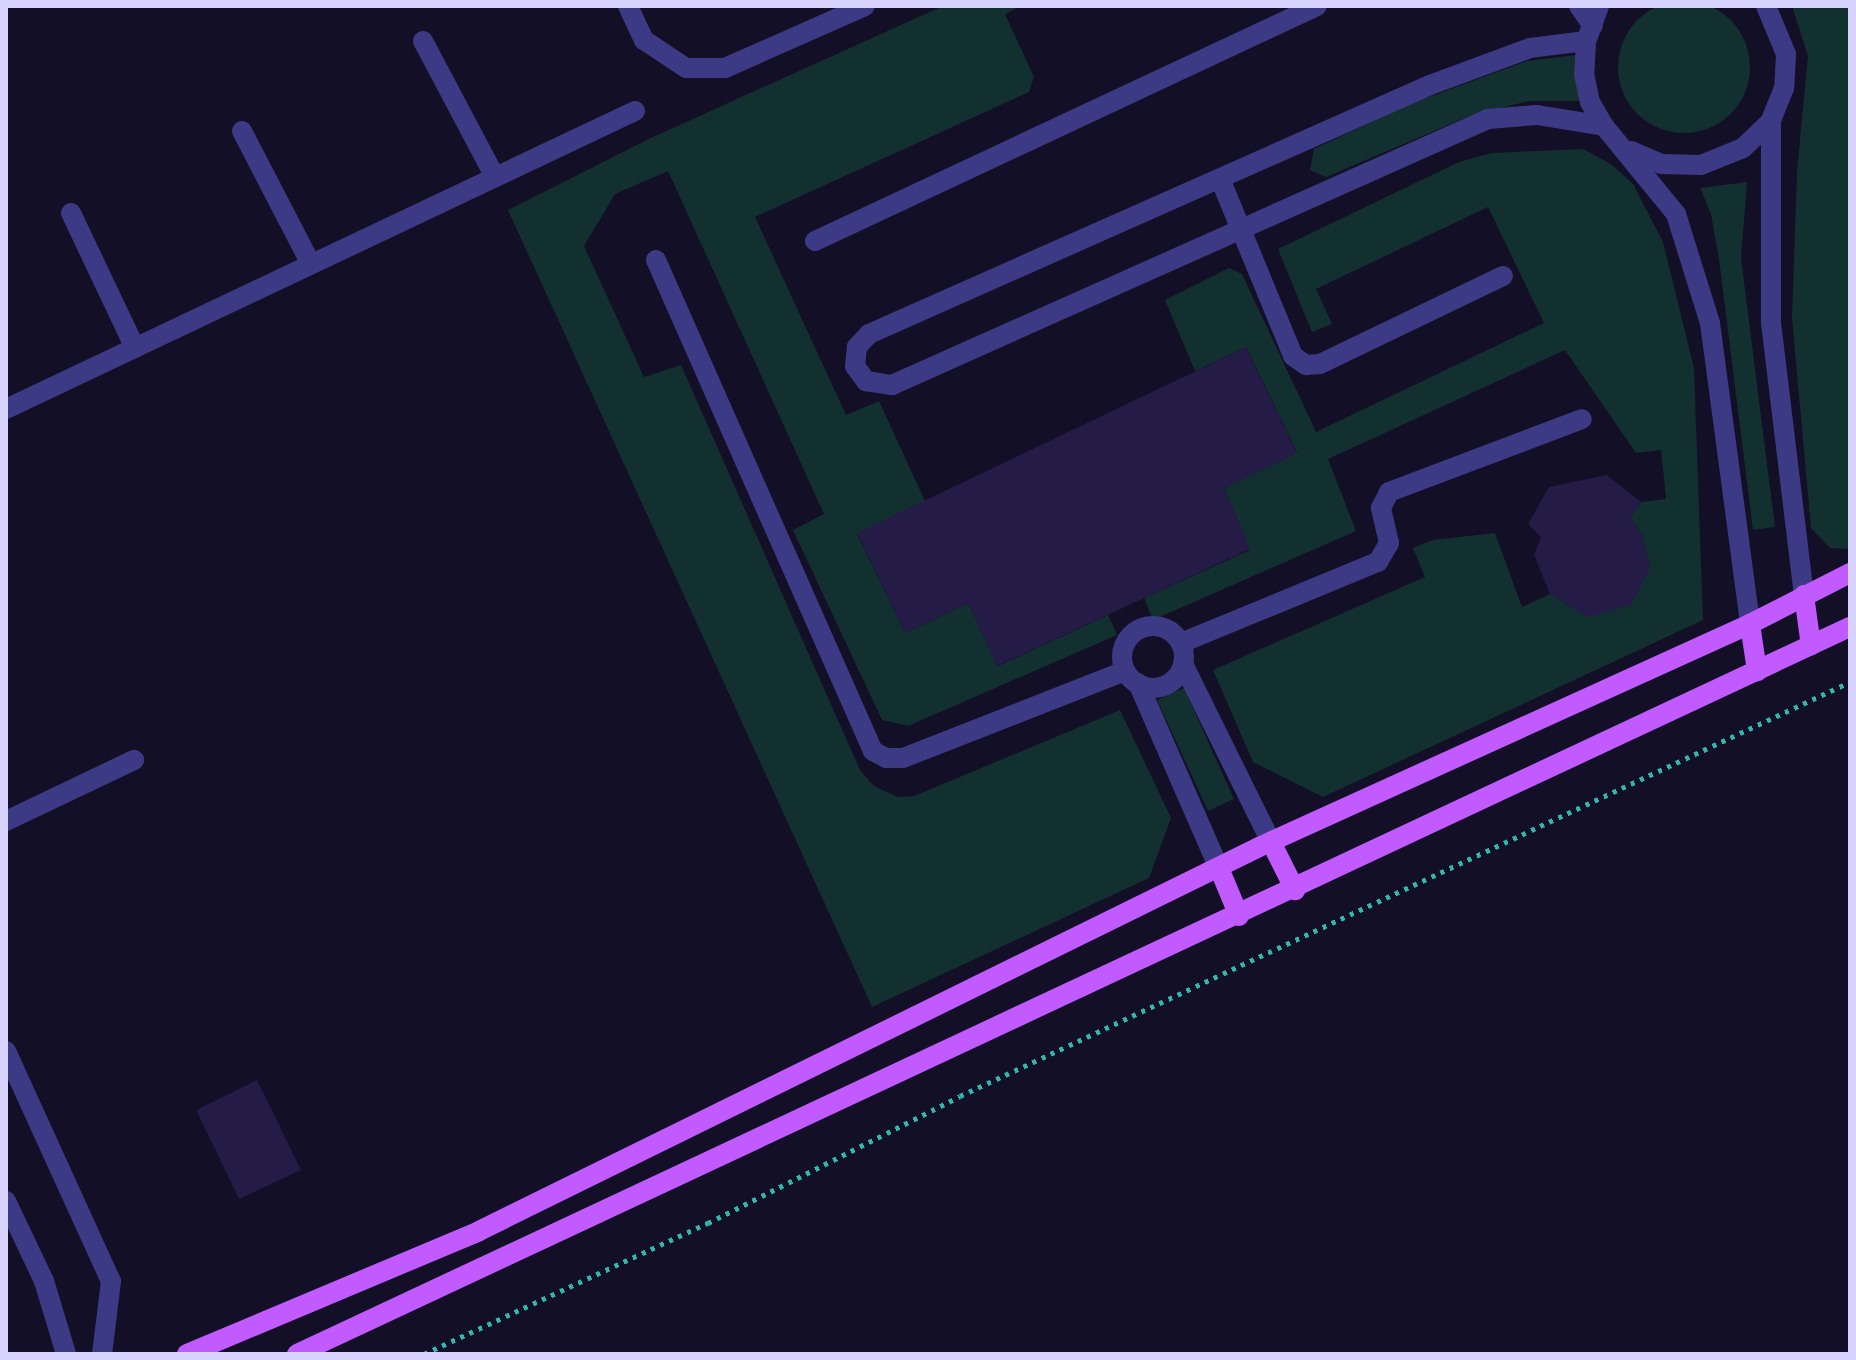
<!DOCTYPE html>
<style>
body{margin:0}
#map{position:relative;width:1856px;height:1360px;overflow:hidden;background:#130f26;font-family:Raleway,sans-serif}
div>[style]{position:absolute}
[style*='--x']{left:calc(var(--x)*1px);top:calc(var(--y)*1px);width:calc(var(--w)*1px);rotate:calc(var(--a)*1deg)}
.green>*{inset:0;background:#12302f}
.round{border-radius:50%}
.building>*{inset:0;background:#241b47}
.path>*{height:5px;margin-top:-2.5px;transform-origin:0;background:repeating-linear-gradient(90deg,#2fb8b0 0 4px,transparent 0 10px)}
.minor>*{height:20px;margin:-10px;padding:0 10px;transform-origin:10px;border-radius:10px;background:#3d3a85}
.minor>.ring{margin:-10px;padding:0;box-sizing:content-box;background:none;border:20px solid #3d3a85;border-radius:50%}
.major>*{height:20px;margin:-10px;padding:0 10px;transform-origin:10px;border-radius:10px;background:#c25bff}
span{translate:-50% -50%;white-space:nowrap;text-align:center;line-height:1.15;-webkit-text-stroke:8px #130f26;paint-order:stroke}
.frame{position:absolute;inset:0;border:8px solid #d9d4ff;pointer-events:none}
</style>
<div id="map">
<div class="green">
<i class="round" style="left:1618px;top:1px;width:132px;height:132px"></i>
<i style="clip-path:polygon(943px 6px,1021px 6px,1005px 14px,1034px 77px,1029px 92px,755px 217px,846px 415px,879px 401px,925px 501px,857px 534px,905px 633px,968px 603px,998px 666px,1108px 615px,1117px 635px,908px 726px,882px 720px,793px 530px,824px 514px,668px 171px,615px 194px,584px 246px,644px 377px,681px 365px,860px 770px,874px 786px,898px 797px,914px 796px,1120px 710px,1171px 818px,1149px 878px,872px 1007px,508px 210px,653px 137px)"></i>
<i style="clip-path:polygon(1792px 6px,1850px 6px,1850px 549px,1830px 548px,1811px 528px,1792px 319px,1797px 171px,1808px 56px)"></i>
<i style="clip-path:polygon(1576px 55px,1581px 101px,1529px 101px,1472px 115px,1326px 177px,1310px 170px,1314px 149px,1410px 104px,1527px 61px)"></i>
<i style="clip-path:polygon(1583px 149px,1611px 164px,1633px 184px,1663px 242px,1694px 368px,1703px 620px,1323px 797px,1253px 762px,1213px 670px,1425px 577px,1413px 548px,1433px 540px,1495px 533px,1522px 607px,1550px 594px,1588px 617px,1650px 567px,1642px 535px,1630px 518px,1641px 502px,1666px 499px,1661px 450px,1636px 453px,1565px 350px,1328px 459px,1356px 531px,1153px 620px,1144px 598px,1250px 550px,1224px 488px,1297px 452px,1246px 347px,1195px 371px,1165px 300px,1229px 268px,1242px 274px,1316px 432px,1544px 323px,1488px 207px,1316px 289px,1332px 324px,1312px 332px,1278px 249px,1459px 162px,1492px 153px)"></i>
<i style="clip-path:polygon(1747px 182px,1741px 258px,1775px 527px,1753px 530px,1719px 259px,1711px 214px,1700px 188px)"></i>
<i style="clip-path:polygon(1184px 688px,1234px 799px,1208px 811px,1157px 700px)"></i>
</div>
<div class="building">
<i style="clip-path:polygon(1246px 347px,1297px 453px,1224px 488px,1250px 549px,997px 666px,968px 603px,905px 633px,857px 533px)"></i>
<i style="clip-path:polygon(1607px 475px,1641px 502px,1630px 518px,1642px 535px,1650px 567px,1631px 605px,1588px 617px,1550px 594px,1534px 555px,1541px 537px,1528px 524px,1549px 487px)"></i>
<i style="clip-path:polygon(257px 1080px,301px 1170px,239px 1199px,196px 1110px)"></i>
</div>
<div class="path">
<i style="--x:424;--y:1354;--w:313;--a:-24.8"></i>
<i style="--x:708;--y:1223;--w:282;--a:-26.7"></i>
<i style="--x:960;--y:1096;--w:982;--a:-24.95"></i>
</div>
<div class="minor">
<i style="--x:628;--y:6;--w:38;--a:65"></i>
<i style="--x:644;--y:40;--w:50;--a:33.7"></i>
<i style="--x:686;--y:68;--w:39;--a:0"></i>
<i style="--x:725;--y:68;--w:153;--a:-23.9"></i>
<i style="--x:1579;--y:6;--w:24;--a:55"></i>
<i style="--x:1599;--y:6;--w:37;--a:110"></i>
<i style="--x:1586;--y:41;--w:33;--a:93"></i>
<i style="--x:1584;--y:74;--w:29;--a:78"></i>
<i style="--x:1590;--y:102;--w:28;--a:60"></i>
<i style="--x:1604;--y:126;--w:114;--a:50.7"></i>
<i style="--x:1676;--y:214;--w:114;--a:72.7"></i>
<i style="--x:1710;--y:323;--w:304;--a:82.4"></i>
<i style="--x:1766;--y:6;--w:52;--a:67.4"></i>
<i style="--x:1786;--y:54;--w:34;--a:93"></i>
<i style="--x:1784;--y:88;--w:35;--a:112"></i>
<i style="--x:1771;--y:121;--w:202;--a:90"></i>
<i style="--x:1771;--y:323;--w:274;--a:83.1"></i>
<i style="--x:423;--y:41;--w:154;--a:62.1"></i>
<i style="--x:1586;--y:41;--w:56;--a:172.9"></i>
<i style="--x:1530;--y:48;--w:107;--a:159.7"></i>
<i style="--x:1430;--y:85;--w:614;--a:156.07"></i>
<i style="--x:869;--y:334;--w:18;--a:133"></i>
<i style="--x:857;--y:347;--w:19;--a:96"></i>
<i style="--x:855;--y:366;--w:19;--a:54"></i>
<i style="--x:866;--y:381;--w:26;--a:9"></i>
<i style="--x:892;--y:385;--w:653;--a:-24.05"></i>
<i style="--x:1488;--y:119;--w:49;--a:-4.7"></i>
<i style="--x:1537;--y:115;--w:68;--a:9.3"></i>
<i style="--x:242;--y:131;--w:150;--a:62.6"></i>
<i style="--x:1631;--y:151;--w:33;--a:23"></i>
<i style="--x:1661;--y:164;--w:40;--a:1.4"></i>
<i style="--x:1701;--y:165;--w:45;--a:-22"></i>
<i style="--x:1743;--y:148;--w:39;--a:-44"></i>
<i style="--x:1221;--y:181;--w:189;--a:67.6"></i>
<i style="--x:1293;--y:356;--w:16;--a:35"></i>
<i style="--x:1306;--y:365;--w:14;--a:-4"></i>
<i style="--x:1320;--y:364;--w:203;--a:-25.7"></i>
<i style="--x:71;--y:213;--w:149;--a:64.6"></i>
<i style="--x:815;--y:241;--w:554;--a:-25.09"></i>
<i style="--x:656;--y:260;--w:537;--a:66.16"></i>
<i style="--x:873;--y:751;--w:15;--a:28"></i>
<i style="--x:886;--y:758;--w:17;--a:0"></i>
<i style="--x:903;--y:758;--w:238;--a:-21.4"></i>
<i style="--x:6;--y:409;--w:696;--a:-25.35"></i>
<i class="ring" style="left:1122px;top:626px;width:42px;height:42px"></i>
<i style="--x:1181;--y:643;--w:213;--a:-22.4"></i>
<i style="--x:1378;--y:562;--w:22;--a:-60"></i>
<i style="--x:1389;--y:543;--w:36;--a:-103"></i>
<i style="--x:1381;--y:508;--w:18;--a:-63"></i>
<i style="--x:1389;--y:492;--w:206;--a:-20.7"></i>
<i style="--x:1183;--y:664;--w:199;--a:63.7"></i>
<i style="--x:1138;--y:683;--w:202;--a:66.4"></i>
<i style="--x:6;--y:821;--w:142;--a:-25.5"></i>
<i style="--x:6;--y:1051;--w:253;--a:65.5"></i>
<i style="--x:111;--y:1281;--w:74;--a:97"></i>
<i style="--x:6;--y:1201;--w:89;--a:64.6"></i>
<i style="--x:44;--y:1281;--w:76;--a:73.2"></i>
</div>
<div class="major">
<i style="--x:1804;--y:595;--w:51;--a:82.2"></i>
<i style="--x:1750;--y:624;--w:48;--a:81.5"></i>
<i style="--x:1271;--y:842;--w:54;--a:63.4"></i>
<i style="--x:1219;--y:868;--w:52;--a:67.4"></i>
<i style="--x:187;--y:1354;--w:317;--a:-22.8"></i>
<i style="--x:479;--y:1231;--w:869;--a:-26.21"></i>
<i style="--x:1259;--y:847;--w:539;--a:-24.43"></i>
<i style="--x:1750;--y:624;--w:112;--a:-27"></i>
<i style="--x:297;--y:1354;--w:1715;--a:-25.09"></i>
</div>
<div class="frame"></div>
</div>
